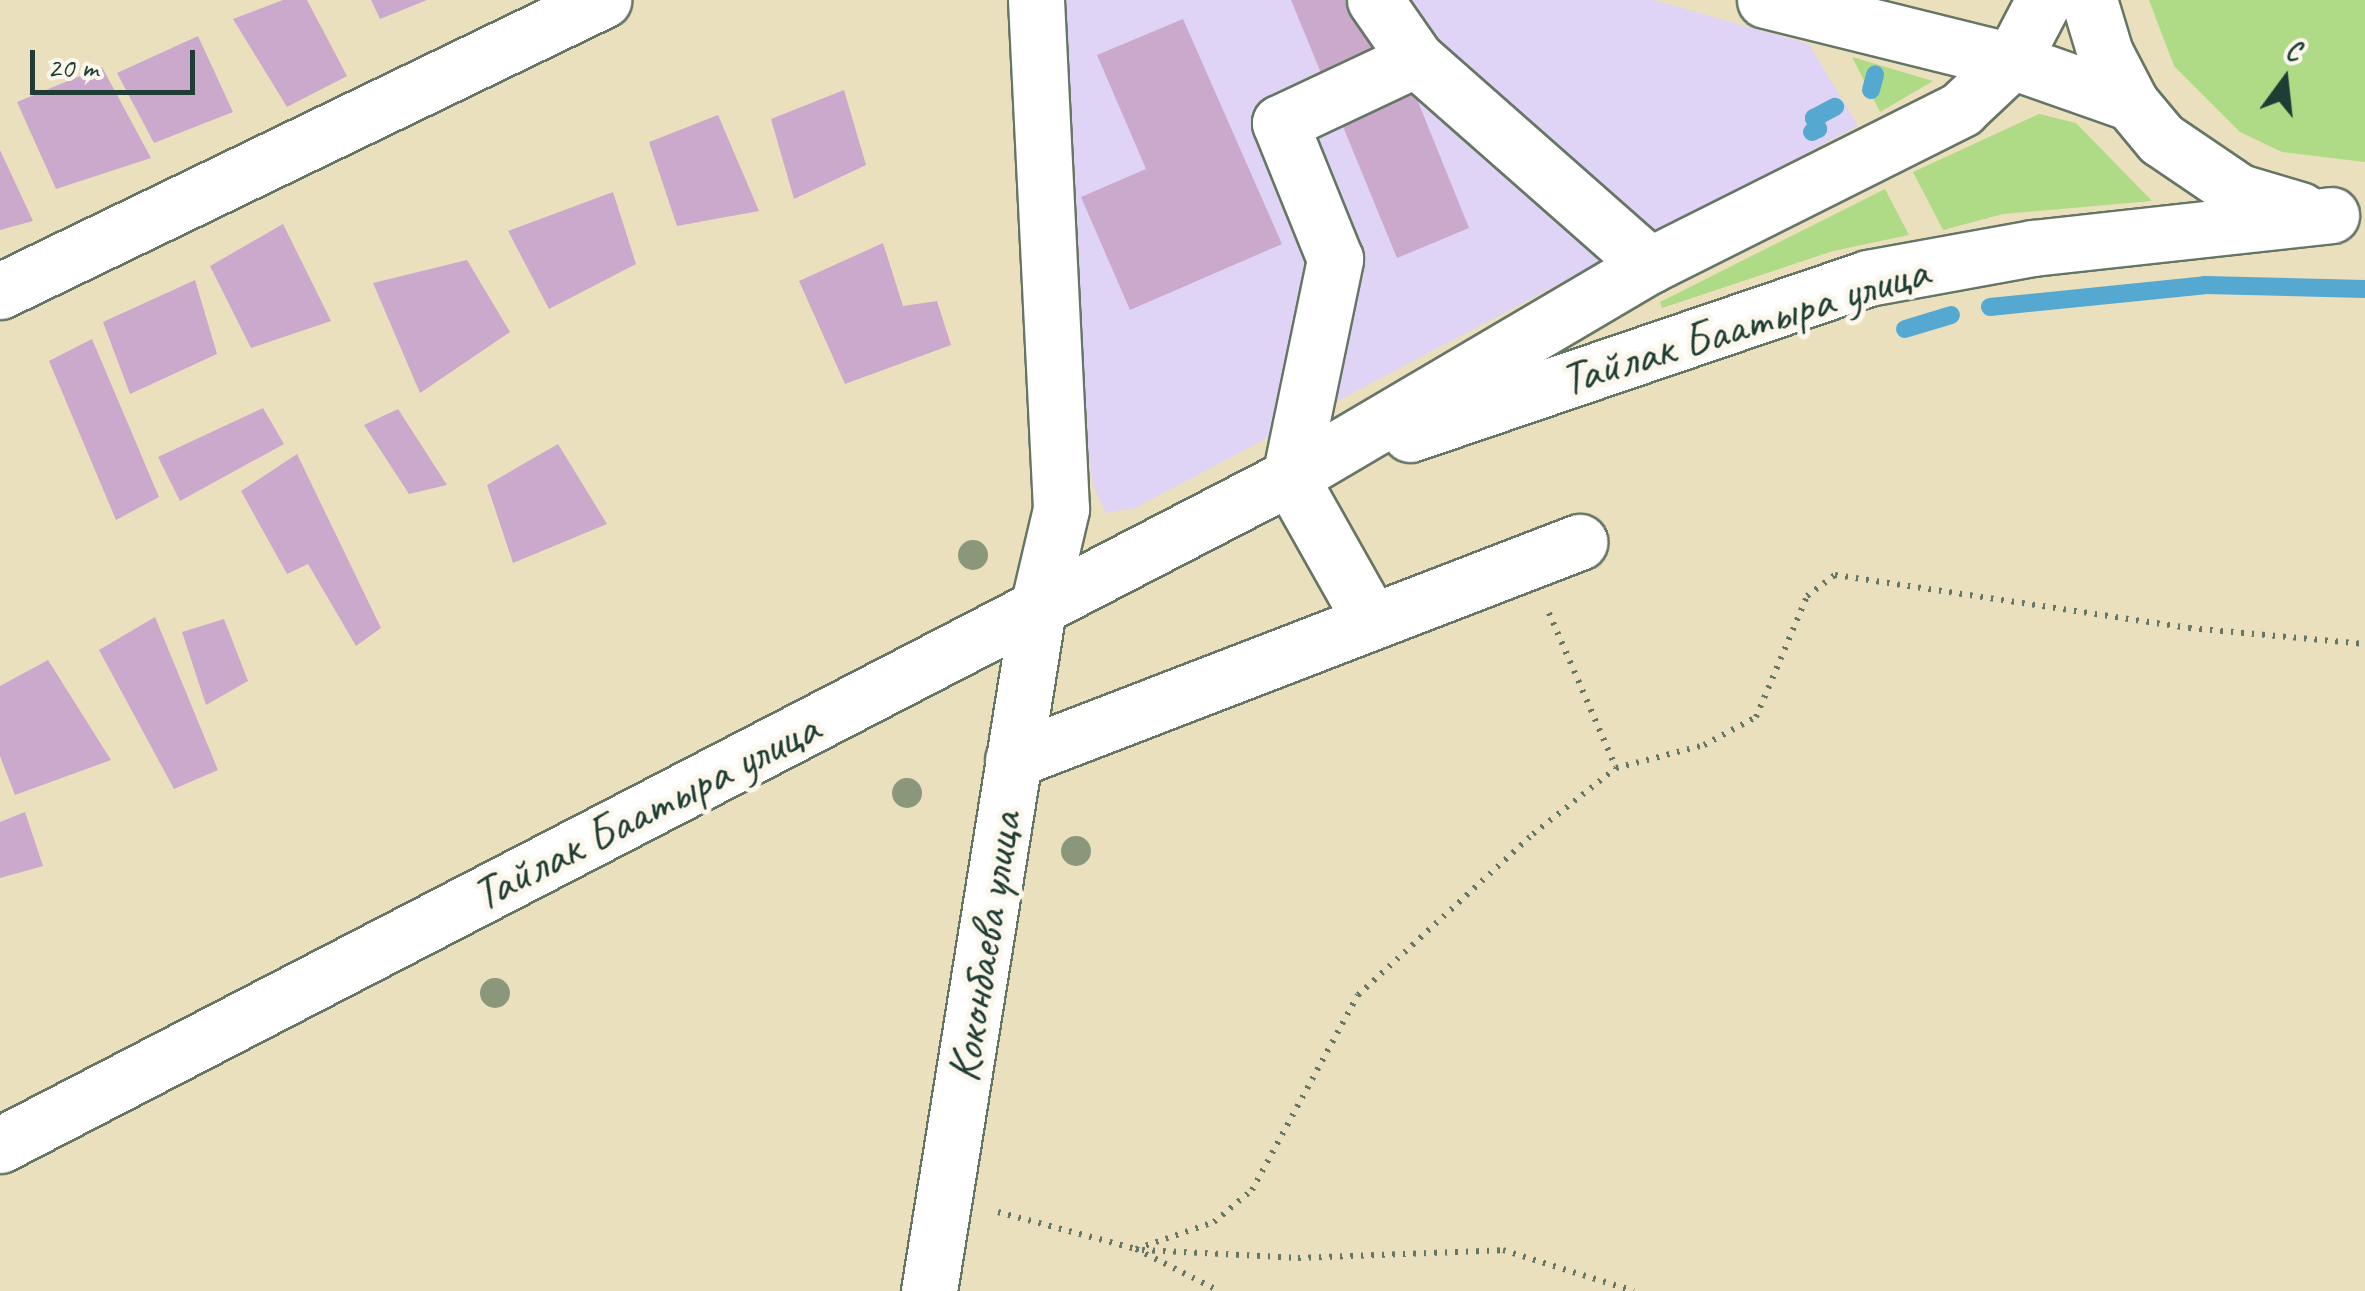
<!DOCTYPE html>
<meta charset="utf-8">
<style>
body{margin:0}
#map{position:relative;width:2365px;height:1291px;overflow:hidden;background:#ebe0be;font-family:Caveat,sans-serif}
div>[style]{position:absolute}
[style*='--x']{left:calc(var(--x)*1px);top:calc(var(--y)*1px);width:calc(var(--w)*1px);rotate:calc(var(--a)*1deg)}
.built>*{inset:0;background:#dfd4f5}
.green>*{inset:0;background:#afda86}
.stream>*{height:18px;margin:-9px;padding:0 9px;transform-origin:9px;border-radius:9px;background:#55a9d1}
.building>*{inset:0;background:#cba9cc}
.path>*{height:6px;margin-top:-3px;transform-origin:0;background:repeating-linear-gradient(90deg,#667664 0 2.5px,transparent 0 10.5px)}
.roads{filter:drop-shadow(2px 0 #667664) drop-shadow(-2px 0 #667664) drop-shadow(0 2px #667664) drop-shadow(0 -2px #667664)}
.minor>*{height:55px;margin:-27.5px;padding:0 27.5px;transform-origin:27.5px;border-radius:27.5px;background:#fff}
.major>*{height:55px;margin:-27.5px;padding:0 27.5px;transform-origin:27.5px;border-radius:27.5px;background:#fff}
.trees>*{width:30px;height:30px;margin:-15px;border-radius:50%;background:#8b977b}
span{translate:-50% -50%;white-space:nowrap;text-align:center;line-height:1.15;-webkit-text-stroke:10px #fbf7ec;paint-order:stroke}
.street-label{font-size:48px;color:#1f3d34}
.north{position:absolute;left:2235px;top:30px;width:100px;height:100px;-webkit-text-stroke:8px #fbf7ec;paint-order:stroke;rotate:15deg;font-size:28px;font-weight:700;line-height:40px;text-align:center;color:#1f3d34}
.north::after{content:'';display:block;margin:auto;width:35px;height:45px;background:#1f3d34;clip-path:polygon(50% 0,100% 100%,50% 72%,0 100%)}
.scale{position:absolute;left:30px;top:50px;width:165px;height:45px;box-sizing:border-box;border:5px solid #1f3d34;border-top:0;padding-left:12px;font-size:30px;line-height:35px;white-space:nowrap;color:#1f3d34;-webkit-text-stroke:8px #fbf7ec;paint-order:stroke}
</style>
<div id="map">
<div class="built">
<i style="clip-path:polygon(1062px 0,1654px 0,1809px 44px,1858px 126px,1135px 508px,1106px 513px,1093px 486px,1071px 328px)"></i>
</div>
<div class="green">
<i style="clip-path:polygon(2149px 0,2365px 0,2365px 162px,2282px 152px,2240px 132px,2174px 66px)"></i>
<i style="clip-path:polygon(1852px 57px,1933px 81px,1880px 112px)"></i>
<i style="clip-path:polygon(2039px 114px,2076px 123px,2152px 201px,2003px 214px,1943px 230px,1913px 172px)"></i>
<i style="clip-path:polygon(1885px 189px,1909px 235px,1833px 251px,1662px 308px,1660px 302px)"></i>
</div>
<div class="stream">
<i style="--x:1871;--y:90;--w:16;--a:-75"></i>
<i style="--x:1812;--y:132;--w:7;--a:-27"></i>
<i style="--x:1818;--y:129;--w:12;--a:-110"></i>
<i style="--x:1814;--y:118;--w:24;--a:-28"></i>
<i style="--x:1990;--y:307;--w:216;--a:-5.8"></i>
<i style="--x:2205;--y:285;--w:160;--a:1.4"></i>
<i style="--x:1905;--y:329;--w:48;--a:-16.9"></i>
</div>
<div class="building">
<i style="clip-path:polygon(283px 0,307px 0,347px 76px,287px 107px,233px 19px)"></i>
<i style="clip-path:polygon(371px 0,427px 0,380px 19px)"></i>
<i style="clip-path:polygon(1291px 0,1377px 0,1469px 228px,1397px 258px)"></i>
<i style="clip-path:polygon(1183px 19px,1282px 244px,1130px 310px,1081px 197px,1146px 169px,1097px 55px)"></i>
<i style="clip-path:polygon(198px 36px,233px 112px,154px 143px,117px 73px)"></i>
<i style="clip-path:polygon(102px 67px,151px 158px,56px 189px,17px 102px)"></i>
<i style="clip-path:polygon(844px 90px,866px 165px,794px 199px,771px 119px)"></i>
<i style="clip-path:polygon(718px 115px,759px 211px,677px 226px,649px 142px)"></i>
<i style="clip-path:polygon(0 150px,33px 221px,0 230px)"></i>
<i style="clip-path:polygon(613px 192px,636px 264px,549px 309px,508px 231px)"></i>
<i style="clip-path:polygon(283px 224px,331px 321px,251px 348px,210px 266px)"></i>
<i style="clip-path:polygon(883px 243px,903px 306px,937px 301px,951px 345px,845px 384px,799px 281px)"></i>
<i style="clip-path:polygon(467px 260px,510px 332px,420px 393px,373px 283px)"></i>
<i style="clip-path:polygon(195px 280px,217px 354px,130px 394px,103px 322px)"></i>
<i style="clip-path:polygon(92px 339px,159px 497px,116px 520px,49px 361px)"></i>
<i style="clip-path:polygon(263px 408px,284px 444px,180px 501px,158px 457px)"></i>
<i style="clip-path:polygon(398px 409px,447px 485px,409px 494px,364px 425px)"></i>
<i style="clip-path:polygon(558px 444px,607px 524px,513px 563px,487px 485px)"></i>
<i style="clip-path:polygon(297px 454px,381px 628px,356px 646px,308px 564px,287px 574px,241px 491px)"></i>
<i style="clip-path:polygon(155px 617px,218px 770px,174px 789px,99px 650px)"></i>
<i style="clip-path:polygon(224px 619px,248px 681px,206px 705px,182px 632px)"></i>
<i style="clip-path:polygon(48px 660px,111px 760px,15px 795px,0 756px,0 686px)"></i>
<i style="clip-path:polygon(25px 812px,43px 866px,0 878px,0 822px)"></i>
</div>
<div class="path">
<i style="--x:1549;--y:613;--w:169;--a:66.6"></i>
<i style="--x:998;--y:1212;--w:143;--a:15"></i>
<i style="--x:1136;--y:1249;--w:93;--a:26.8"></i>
<i style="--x:1136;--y:1249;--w:83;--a:-19.1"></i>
<i style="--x:1214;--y:1222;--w:50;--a:-40.1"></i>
<i style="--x:1252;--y:1190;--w:222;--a:-61.5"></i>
<i style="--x:1358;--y:995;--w:238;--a:-42.6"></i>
<i style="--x:1533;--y:834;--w:106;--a:-38.5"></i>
<i style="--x:1616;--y:768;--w:91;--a:-14.6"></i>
<i style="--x:1704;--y:745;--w:59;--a:-28.3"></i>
<i style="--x:1756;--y:717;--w:131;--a:-67.1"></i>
<i style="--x:1807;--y:596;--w:35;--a:-37"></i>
<i style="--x:1835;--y:575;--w:358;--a:8.5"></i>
<i style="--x:2189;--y:628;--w:177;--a:5.2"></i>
<i style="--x:1142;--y:1250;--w:156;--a:2.9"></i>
<i style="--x:1298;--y:1258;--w:205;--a:-2.2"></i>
<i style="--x:1503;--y:1250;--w:137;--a:17.4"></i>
</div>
<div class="roads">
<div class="minor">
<i style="--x:1375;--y:0;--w:72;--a:55.2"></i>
<i style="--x:1765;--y:0;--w:254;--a:13.9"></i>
<i style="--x:2012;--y:61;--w:126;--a:19.4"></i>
<i style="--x:0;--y:291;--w:670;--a:-25.76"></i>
<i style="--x:1370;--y:619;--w:163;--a:-119.4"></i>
<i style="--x:1290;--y:477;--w:223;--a:-78.3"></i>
<i style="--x:1335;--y:259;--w:147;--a:-112"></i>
<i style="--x:1280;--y:123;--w:150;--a:-25.2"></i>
<i style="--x:1416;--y:59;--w:312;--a:41.4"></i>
<i style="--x:1013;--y:760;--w:607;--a:-21.06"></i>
<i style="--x:929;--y:1291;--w:697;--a:-80.92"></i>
<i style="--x:1039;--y:603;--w:97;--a:-76.8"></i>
<i style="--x:1061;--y:509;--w:510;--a:-92.81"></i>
</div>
<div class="major">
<i style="--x:2089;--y:0;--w:55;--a:73.2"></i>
<i style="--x:2105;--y:53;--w:56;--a:62.5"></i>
<i style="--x:2131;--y:103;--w:47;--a:50.2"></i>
<i style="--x:2161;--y:139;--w:94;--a:34.2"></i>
<i style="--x:2239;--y:192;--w:64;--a:16.4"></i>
<i style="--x:1410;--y:434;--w:484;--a:-18.8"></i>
<i style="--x:1868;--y:278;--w:168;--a:-10.3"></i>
<i style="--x:2033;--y:248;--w:300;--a:-6.3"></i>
<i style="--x:0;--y:1145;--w:1453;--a:-27.38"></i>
<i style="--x:1290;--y:477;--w:418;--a:-30.5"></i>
<i style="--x:1650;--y:265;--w:348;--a:-26.6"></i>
<i style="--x:1961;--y:109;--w:70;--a:-43.3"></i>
<i style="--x:2012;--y:61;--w:69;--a:-62.3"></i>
</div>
</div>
<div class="trees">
<i style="left:973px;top:555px"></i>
<i style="left:907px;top:793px"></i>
<i style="left:1076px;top:851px"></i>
<i style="left:495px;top:993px"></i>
</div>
<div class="street-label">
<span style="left:1744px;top:325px;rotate:-17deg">Тайлак Баатыра улица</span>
<span style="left:645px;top:811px;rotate:-27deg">Тайлак Баатыра улица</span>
<span style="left:984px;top:947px;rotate:-81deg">Коконбаева улица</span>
</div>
<div class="north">С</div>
<div class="scale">20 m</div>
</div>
